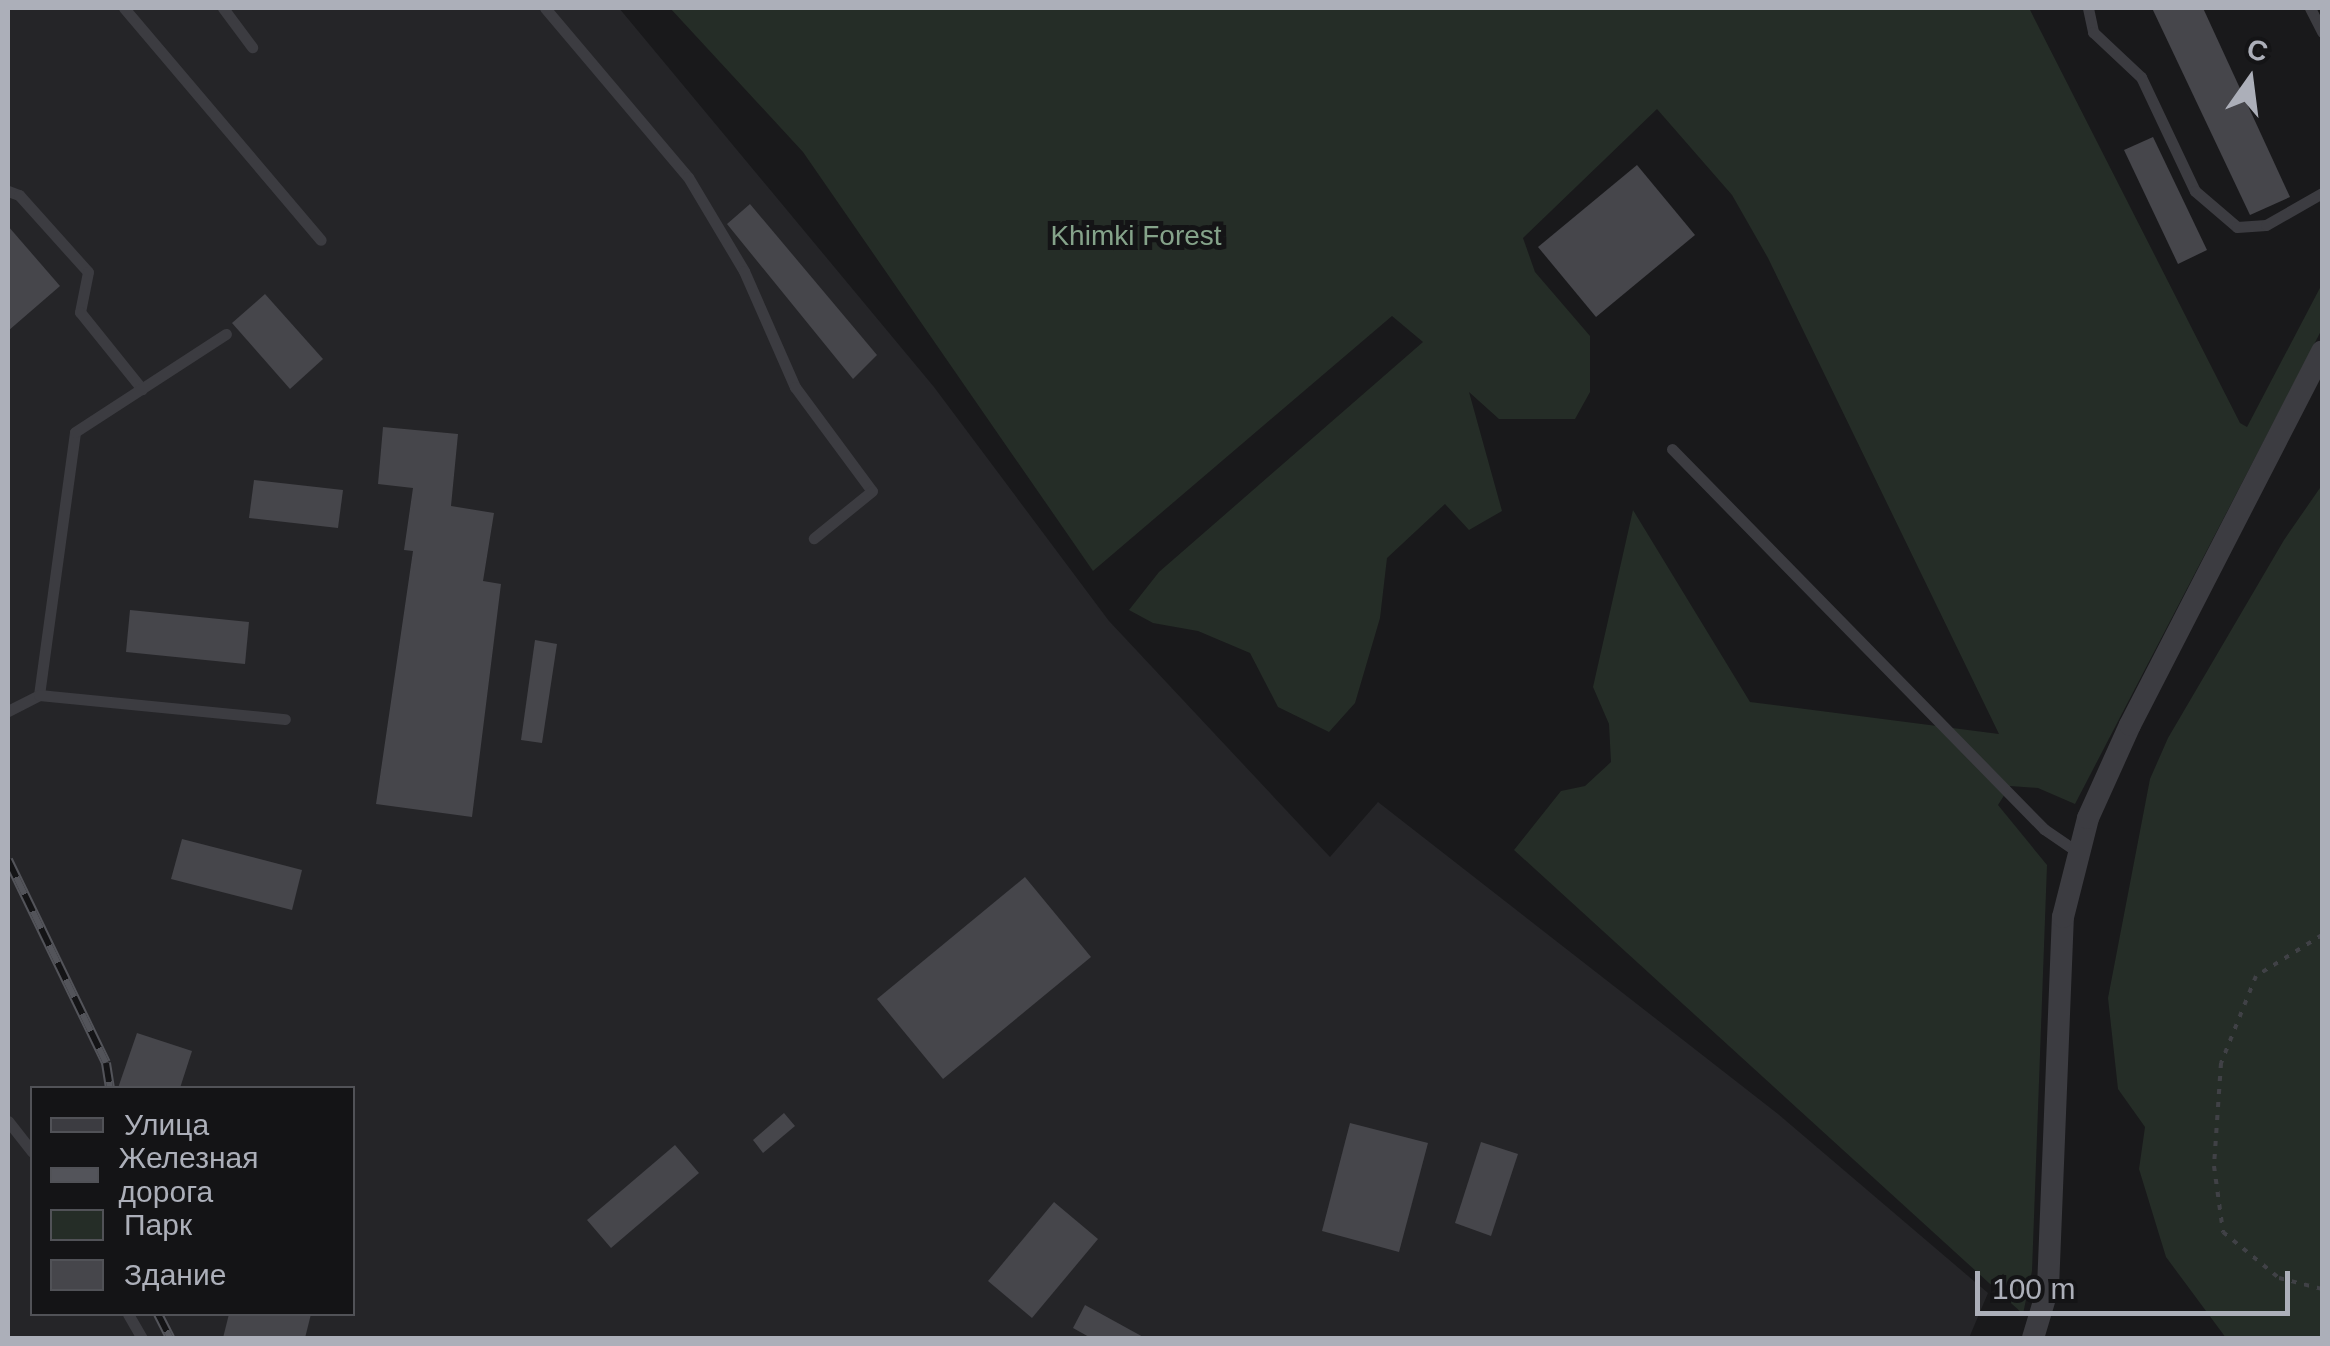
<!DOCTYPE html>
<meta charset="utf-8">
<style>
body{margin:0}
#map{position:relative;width:2330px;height:1346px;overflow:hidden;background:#19191b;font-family:Arial,sans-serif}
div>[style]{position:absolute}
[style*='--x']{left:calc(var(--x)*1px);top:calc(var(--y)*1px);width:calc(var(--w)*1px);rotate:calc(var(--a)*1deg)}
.built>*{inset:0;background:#252528}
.green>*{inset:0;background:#252d27}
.building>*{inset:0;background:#46464b}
.path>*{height:4px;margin-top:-2px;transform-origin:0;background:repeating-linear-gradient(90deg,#404146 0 5px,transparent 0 13px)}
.lane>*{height:11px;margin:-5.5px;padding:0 5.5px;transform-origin:5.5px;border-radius:5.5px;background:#3c3c41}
.street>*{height:22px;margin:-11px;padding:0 11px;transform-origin:11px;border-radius:11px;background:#3c3c41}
.rail>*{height:10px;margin-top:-5px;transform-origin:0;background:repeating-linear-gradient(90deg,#141416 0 19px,#53545a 0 38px);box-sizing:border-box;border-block:2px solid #53545a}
span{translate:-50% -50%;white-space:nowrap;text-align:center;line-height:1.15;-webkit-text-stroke:10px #141416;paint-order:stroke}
.park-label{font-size:28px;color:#85a38a}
.frame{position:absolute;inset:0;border:10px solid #acafb9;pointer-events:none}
.legend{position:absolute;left:30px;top:1086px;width:325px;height:230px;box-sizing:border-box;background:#141416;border:2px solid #515257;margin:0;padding:12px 18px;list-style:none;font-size:30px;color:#acafb9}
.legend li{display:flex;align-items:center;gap:20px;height:50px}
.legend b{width:50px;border:2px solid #515257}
.north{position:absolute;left:2200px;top:30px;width:100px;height:100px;-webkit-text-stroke:8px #141416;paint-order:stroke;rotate:14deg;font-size:28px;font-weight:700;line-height:40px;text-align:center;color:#acafb9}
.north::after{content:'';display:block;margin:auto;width:35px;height:45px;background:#acafb9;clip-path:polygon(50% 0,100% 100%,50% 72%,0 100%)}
.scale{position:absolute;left:1975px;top:1271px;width:315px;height:45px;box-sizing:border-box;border:5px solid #acafb9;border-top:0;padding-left:12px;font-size:30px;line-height:35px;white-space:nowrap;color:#acafb9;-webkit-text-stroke:8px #141416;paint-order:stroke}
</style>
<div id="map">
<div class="built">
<i style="clip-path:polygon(evenodd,8px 8px,619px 8px,934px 387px,1109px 621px,1330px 857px,1378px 802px,1778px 1114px,1988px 1293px,1969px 1338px,8px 1338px,8px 8px,32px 1088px,352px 1088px,352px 1314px,32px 1314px,32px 1088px)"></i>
</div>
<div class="green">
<i style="clip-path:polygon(670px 8px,2029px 8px,2240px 423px,2247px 427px,2322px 284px,2322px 329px,2075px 804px,2038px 788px,2010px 786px,1998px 805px,2047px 865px,2032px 1271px,2023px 1314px,1514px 850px,1561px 791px,1585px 786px,1611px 762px,1609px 724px,1593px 687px,1633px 510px,1750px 702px,1999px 734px,1768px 258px,1732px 195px,1657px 109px,1523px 238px,1535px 272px,1590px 336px,1590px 392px,1575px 419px,1499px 419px,1469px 392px,1502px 511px,1469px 530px,1445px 504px,1387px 558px,1380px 618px,1355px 703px,1329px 732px,1278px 707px,1250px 653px,1198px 631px,1153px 623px,1129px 610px,1159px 572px,1423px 342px,1392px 316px,1093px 571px,803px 152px)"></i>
<i style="clip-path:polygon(2322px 485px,2322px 1338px,2226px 1338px,2166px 1257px,2139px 1169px,2145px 1127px,2118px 1089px,2108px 998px,2150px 779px,2168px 738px,2284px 540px)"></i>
</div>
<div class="building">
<i style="clip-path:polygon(2152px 8px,2203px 8px,2290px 197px,2250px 215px)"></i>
<i style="clip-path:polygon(2153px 137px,2207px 250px,2178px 264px,2124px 150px)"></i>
<i style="clip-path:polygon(1637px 165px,1695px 235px,1596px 317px,1538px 247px)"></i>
<i style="clip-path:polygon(750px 204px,877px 355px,853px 379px,727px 224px)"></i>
<i style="clip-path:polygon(8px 226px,60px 286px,8px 331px)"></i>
<i style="clip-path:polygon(265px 294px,323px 359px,290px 389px,232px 323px)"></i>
<i style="clip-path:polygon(383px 427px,458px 434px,451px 506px,494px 513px,483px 581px,501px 584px,472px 817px,376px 804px,413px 551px,404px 550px,413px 488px,378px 484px)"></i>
<i style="clip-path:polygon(254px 480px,343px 490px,338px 528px,249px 518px)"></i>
<i style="clip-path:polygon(130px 610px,249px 622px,245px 664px,126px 652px)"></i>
<i style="clip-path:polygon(535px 640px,557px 644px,542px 743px,521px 740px)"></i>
<i style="clip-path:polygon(182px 839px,302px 870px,292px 910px,171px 879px)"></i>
<i style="clip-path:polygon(1025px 877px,1091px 957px,943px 1079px,877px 999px)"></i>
<i style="clip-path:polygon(137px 1033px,192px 1051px,180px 1088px,118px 1088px)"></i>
<i style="clip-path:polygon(784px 1113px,795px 1126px,763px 1153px,753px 1140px)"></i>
<i style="clip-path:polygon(1350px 1123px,1428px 1143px,1399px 1252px,1322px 1231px)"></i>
<i style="clip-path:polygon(1481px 1142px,1518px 1154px,1491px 1236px,1455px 1223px)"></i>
<i style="clip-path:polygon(675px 1145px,699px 1173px,611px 1248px,587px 1220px)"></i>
<i style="clip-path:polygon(1054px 1202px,1098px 1239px,1032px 1318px,988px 1281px)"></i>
<i style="clip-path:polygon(1085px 1305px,1145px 1338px,1091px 1338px,1073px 1328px)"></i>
<i style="clip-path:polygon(229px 1314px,311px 1314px,305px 1338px,223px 1338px)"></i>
</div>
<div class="path">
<i style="--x:2322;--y:935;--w:78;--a:148.2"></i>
<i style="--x:2256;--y:976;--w:94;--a:111.9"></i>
<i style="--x:2221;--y:1063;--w:103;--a:93.9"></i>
<i style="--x:2214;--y:1166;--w:67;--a:82.2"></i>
<i style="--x:2223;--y:1232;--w:72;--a:39.4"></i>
<i style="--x:2279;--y:1278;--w:44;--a:14.3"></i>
</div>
<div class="lane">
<i style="--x:124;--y:8;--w:304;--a:49.7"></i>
<i style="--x:223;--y:8;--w:49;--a:53.4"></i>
<i style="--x:545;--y:8;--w:221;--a:49.8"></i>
<i style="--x:688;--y:177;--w:109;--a:59.2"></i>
<i style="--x:744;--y:271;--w:127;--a:66.3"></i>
<i style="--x:795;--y:387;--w:129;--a:53.5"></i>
<i style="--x:872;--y:491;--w:75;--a:141"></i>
<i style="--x:2088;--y:8;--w:25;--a:78"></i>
<i style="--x:2093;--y:32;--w:66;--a:43.2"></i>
<i style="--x:2141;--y:77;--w:126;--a:64.7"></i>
<i style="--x:2195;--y:191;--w:55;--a:40.6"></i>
<i style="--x:2237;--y:227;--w:29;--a:-4"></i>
<i style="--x:2266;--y:225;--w:64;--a:-29.7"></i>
<i style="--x:2310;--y:8;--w:27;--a:63"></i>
<i style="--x:8;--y:191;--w:12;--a:20"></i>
<i style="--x:19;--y:195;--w:103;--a:48.1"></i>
<i style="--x:88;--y:272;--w:41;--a:101.3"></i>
<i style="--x:80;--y:312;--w:99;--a:51.2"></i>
<i style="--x:1672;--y:449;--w:532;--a:45.61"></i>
<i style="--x:2044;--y:829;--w:42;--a:34.4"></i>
<i style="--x:39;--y:695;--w:265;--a:-82.2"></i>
<i style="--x:75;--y:432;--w:180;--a:-33"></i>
<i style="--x:8;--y:711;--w:35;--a:-27"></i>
<i style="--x:39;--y:695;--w:247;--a:5.6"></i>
<i style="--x:8;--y:1121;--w:39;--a:52"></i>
<i style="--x:128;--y:1314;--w:28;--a:60"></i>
</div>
<div class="street">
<i style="--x:2033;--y:1338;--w:52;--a:-73.3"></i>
<i style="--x:2048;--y:1288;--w:371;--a:-87.7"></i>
<i style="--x:2063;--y:917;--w:102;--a:-75.8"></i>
<i style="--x:2088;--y:818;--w:102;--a:-65.7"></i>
<i style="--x:2130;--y:725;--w:420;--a:-62.8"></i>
</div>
<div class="rail">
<i style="--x:8;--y:860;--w:225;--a:64.2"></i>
<i style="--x:106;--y:1063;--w:25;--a:81"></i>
<i style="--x:158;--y:1314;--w:27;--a:63"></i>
</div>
<div class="park-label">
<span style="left:1136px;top:236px">Khimki Forest</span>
</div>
<div class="frame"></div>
<ul class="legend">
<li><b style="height:12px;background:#3c3c41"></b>Улица</li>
<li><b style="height:12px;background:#53545a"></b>Железная дорога</li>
<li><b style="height:28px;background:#252d27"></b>Парк</li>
<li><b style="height:28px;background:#46464b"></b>Здание</li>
</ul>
<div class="north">С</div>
<div class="scale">100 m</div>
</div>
